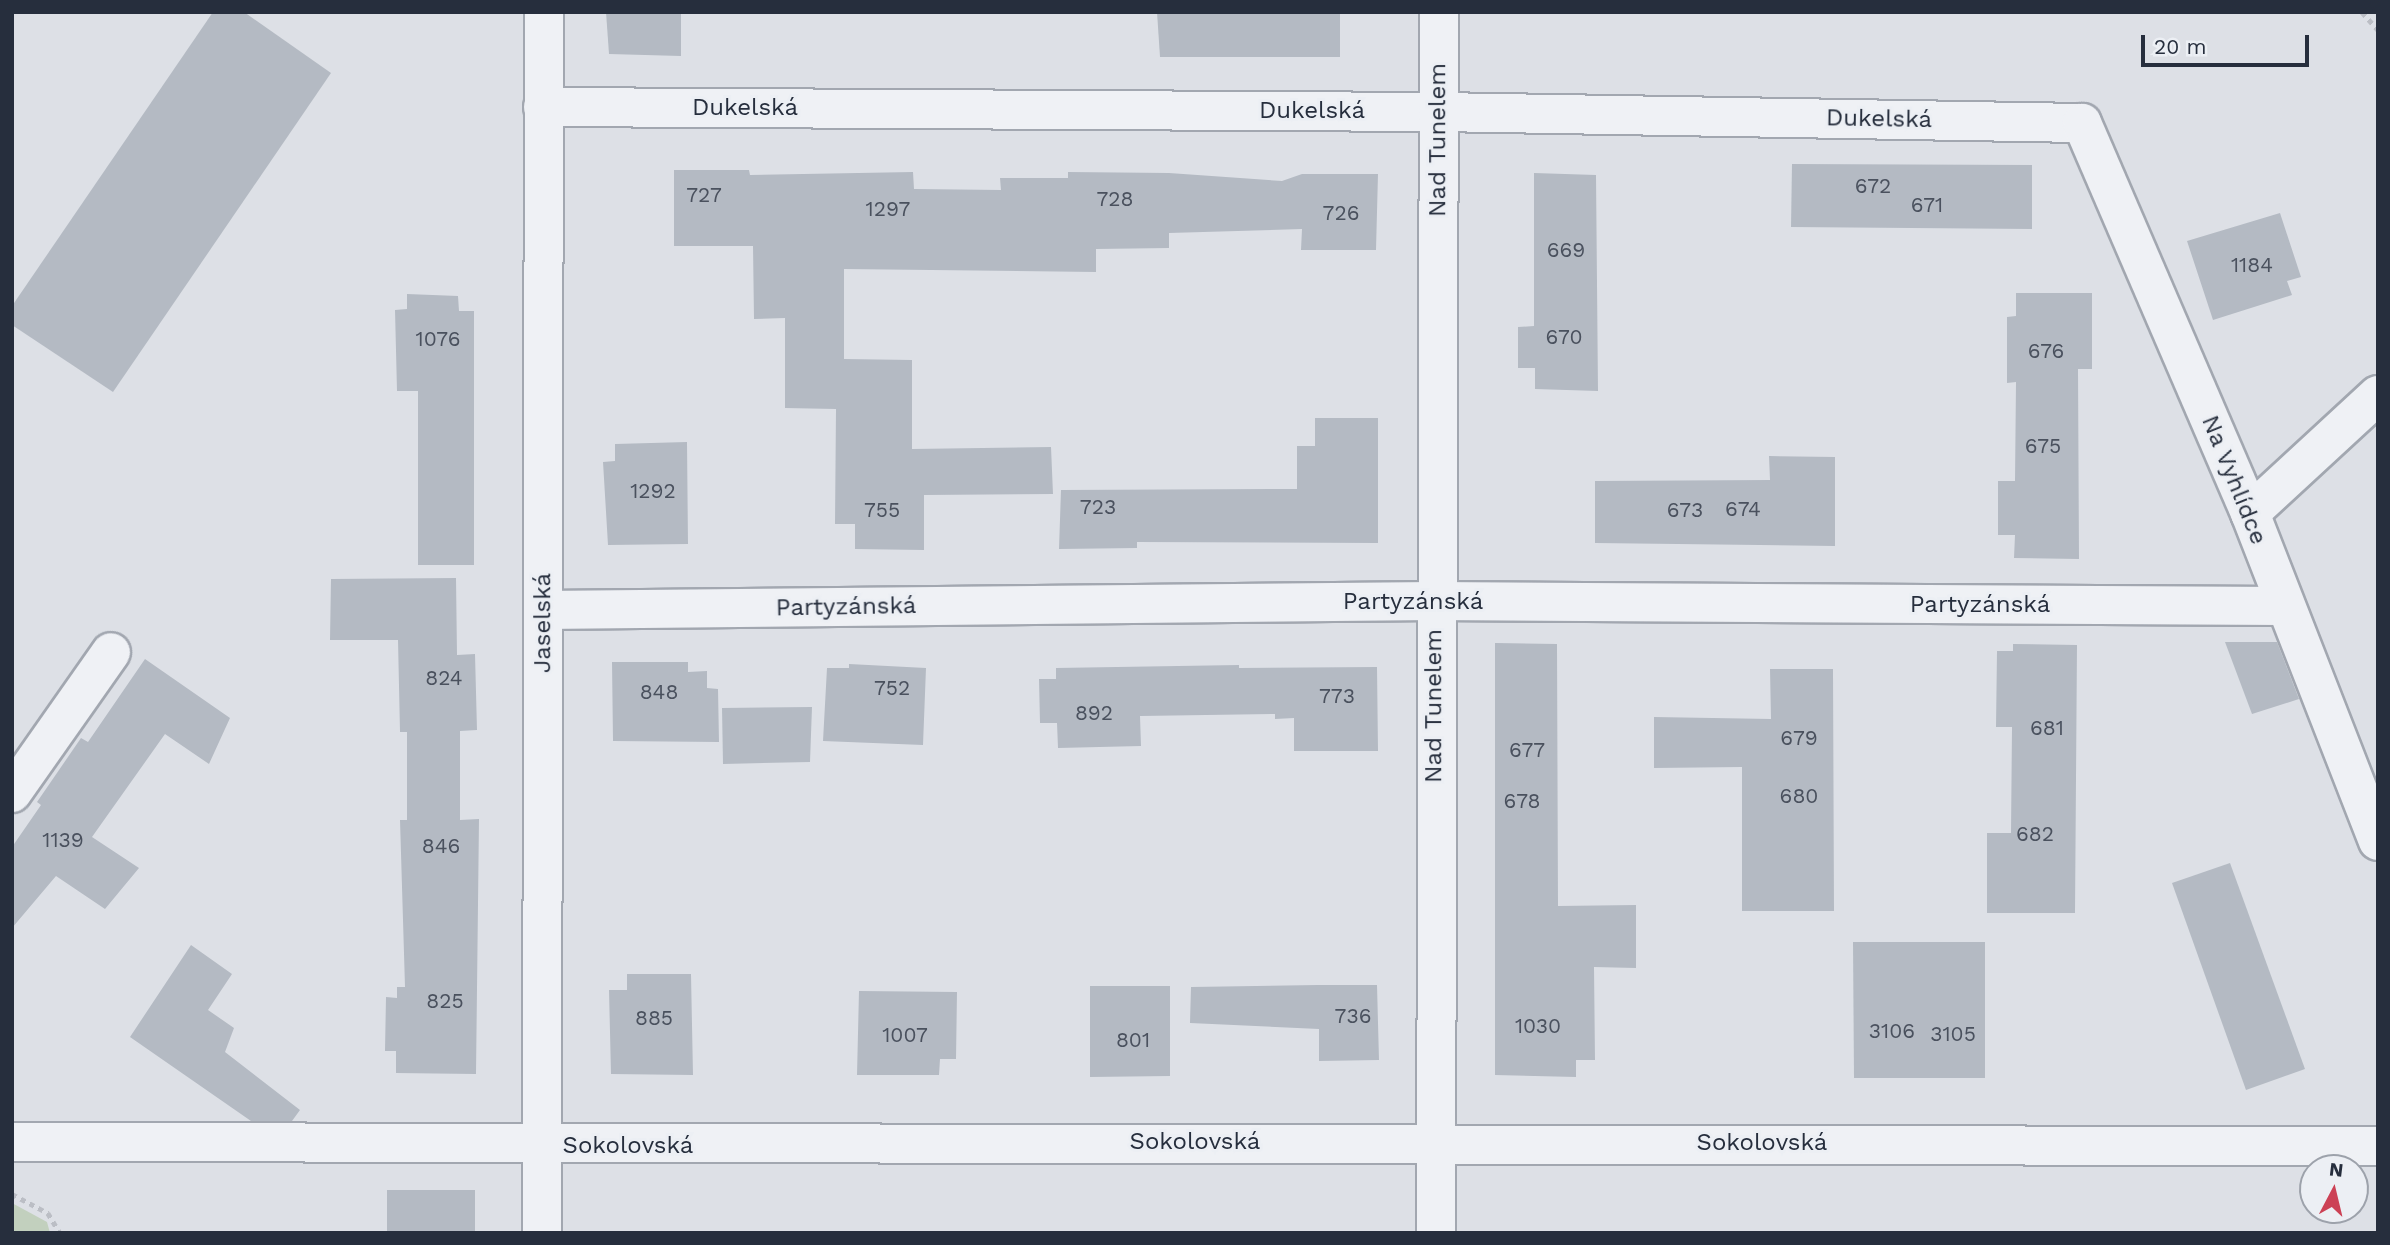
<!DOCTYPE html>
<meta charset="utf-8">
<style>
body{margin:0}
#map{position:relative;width:2390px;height:1245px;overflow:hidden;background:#dde0e6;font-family:"Work Sans",sans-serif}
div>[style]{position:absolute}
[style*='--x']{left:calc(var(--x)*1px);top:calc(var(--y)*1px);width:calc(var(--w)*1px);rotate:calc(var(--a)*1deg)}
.green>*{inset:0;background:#c2d0be}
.building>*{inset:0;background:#b4bac3}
.path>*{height:4.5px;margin-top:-2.25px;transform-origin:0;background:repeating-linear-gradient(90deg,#bbbec5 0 5px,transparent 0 10px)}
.roads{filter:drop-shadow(2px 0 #a2a7b0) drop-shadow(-2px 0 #a2a7b0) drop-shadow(0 2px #a2a7b0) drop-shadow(0 -2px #a2a7b0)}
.minor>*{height:38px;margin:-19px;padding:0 19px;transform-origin:19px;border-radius:19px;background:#eff1f5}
span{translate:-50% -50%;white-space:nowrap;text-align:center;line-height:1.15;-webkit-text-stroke:6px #eceff4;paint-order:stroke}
.number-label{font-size:21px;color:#4a515e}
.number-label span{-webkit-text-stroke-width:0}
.street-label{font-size:24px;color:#262e3d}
.frame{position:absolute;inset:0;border:14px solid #262e3d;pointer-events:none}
.north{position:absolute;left:2299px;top:1154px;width:70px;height:70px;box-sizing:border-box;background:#eceff4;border:2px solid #9da2ab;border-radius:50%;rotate:7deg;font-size:19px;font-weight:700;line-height:28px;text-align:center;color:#262e3d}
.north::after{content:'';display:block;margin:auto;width:24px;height:32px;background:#cc4155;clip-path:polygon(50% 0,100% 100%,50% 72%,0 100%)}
.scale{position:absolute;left:2141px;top:35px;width:168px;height:32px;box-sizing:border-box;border:4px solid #262e3d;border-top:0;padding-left:9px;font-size:21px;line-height:24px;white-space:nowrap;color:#262e3d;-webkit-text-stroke:5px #eceff4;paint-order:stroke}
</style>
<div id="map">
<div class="green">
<i style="clip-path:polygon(12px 1203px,47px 1222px,50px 1233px,12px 1233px)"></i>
</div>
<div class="building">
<i style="clip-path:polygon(213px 12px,244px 12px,331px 73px,113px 392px,12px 325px,12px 306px)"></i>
<i style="clip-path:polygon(606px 12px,681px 12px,681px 56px,609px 54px)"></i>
<i style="clip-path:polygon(1157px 12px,1340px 12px,1340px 57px,1160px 57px)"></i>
<i style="clip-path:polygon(1792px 164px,2032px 165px,2032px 229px,1791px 227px)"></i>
<i style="clip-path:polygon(674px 170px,749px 170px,750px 175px,913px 172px,914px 189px,1001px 190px,1000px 178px,1068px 178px,1068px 172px,1169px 173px,1282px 181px,1302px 174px,1378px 174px,1376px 250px,1301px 250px,1302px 229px,1169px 233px,1169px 248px,1096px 249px,1096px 272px,844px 269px,844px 359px,912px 360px,912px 449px,1051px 447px,1053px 494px,924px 495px,924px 550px,855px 549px,855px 524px,835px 524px,836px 409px,785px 408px,785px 318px,754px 319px,753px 246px,674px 246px)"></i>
<i style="clip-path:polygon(1534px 173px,1596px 175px,1598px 391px,1535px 389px,1535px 368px,1518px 368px,1518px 327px,1534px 326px)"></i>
<i style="clip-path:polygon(2280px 213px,2301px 277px,2287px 281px,2292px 295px,2213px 320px,2187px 241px)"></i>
<i style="clip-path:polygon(2016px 293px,2092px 293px,2092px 369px,2078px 369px,2079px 559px,2014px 558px,2015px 535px,1998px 535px,1998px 481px,2015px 481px,2016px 382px,2007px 383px,2007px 317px,2016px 316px)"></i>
<i style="clip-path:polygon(407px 294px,458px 296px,459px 311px,474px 311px,474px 565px,418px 565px,418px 391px,397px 391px,395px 310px,407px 309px)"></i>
<i style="clip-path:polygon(1315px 418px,1378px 418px,1378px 543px,1137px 542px,1137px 548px,1059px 549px,1061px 490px,1297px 489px,1297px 446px,1315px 446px)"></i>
<i style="clip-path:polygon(687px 442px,688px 544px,608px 545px,603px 462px,615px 461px,615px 444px)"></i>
<i style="clip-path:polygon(1769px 456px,1835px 457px,1835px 546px,1595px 543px,1595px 481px,1770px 480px)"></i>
<i style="clip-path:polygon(456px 578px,457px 655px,475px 654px,477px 730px,460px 731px,460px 820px,479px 819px,476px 1074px,396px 1073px,396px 1051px,385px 1051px,386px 997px,397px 998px,397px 987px,405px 987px,400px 820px,407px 820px,407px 732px,400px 732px,398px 640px,330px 640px,331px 579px)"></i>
<i style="clip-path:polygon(2225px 642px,2277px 642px,2299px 699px,2252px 714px)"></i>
<i style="clip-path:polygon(1495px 643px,1557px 644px,1558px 906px,1636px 905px,1636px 968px,1594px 967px,1595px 1060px,1576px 1060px,1576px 1077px,1495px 1075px)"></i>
<i style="clip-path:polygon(2013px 644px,2077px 645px,2075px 913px,1987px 913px,1987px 833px,2011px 833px,2012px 727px,1996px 727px,1997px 651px,2013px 651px)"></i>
<i style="clip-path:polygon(145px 659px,230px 718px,209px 764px,165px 734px,92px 837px,139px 868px,105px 909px,56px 876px,12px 928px,12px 847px,41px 805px,37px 802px,81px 738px,88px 742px)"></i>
<i style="clip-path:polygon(612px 662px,688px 662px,688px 672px,707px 671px,707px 688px,718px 689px,719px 742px,613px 741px)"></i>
<i style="clip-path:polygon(849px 664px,926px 668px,923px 745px,823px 741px,827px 668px,849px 668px)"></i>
<i style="clip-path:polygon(1239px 665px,1239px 668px,1377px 667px,1378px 751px,1294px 751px,1294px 718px,1275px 719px,1275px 714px,1140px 716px,1141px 746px,1058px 748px,1057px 723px,1040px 723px,1039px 679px,1056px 679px,1056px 668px)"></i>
<i style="clip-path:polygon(1770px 669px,1833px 669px,1834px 911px,1742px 911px,1742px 767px,1654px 768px,1654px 717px,1771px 719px)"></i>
<i style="clip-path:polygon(812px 707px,810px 762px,723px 764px,722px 708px)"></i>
<i style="clip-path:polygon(2230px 863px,2305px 1069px,2246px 1090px,2172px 883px)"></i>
<i style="clip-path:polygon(1853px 942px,1985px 942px,1985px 1078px,1854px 1078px)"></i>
<i style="clip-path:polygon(191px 945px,232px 974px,208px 1010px,234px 1028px,225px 1052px,300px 1110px,292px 1121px,251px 1121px,130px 1037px)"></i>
<i style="clip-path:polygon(627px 974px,691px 974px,693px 1075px,611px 1074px,609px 990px,627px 990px)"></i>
<i style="clip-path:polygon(1318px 985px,1377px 985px,1379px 1060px,1319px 1061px,1319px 1029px,1190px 1023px,1191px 987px)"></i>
<i style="clip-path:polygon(1090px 986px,1170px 986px,1170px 1076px,1090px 1077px)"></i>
<i style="clip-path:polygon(859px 991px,957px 992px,956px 1059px,940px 1059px,939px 1075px,857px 1075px)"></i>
<i style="clip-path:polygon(387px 1190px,475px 1190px,475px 1233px,387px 1233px)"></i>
</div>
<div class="path">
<i style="--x:2362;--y:12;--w:24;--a:48"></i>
<i style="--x:12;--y:1194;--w:41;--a:27.8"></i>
<i style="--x:48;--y:1213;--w:23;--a:59"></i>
</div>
<div class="roads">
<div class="minor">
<i style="--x:543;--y:107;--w:895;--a:0.32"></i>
<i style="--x:1438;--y:112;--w:644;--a:0.98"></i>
<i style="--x:2082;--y:123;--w:425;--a:66.7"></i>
<i style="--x:2250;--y:513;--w:352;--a:68.7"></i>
<i style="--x:2250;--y:513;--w:174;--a:-42.7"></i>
<i style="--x:543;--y:610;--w:891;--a:-0.58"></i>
<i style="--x:1434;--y:601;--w:849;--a:0.34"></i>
<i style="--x:12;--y:793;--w:172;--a:-54.9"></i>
<i style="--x:12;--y:1142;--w:2366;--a:0.1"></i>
<i style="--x:542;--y:1233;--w:1221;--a:-89.91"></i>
<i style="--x:1436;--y:1233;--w:1221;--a:-89.86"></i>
</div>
</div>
<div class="number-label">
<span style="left:1873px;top:186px">672</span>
<span style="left:704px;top:195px">727</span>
<span style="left:1115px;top:199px">728</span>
<span style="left:1927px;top:205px">671</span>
<span style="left:888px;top:209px">1297</span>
<span style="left:1341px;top:213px">726</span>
<span style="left:1566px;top:250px">669</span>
<span style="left:2252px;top:265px">1184</span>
<span style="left:1564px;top:337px">670</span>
<span style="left:438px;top:339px">1076</span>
<span style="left:2046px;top:351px">676</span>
<span style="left:2043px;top:446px">675</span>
<span style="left:653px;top:491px">1292</span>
<span style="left:1098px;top:507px">723</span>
<span style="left:1743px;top:509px">674</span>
<span style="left:882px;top:510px">755</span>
<span style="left:1685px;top:510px">673</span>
<span style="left:444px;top:678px">824</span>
<span style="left:892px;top:688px">752</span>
<span style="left:659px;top:692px">848</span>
<span style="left:1337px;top:696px">773</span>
<span style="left:1094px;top:713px">892</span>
<span style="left:2047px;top:728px">681</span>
<span style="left:1799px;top:738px">679</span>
<span style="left:1527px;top:750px">677</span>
<span style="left:1799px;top:796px">680</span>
<span style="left:1522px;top:801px">678</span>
<span style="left:2035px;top:834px">682</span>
<span style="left:63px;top:840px">1139</span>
<span style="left:441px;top:846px">846</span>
<span style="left:445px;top:1001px">825</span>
<span style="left:1353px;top:1016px">736</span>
<span style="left:654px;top:1018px">885</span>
<span style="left:1538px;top:1026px">1030</span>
<span style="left:1892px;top:1031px">3106</span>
<span style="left:1953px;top:1034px">3105</span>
<span style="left:905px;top:1035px">1007</span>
<span style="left:1133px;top:1040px">801</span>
</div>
<div class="street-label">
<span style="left:745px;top:108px">Dukelská</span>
<span style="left:1312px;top:111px">Dukelská</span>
<span style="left:1879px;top:119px;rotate:1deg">Dukelská</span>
<span style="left:1438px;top:140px;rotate:-90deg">Nad Tunelem</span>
<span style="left:2234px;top:480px;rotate:68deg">Na Vyhlídce</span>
<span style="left:1413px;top:602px">Partyzánská</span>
<span style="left:1980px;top:605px">Partyzánská</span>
<span style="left:846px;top:607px;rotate:-1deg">Partyzánská</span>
<span style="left:543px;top:623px;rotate:-90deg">Jaselská</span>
<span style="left:1434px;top:706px;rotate:-90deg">Nad Tunelem</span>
<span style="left:1195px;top:1142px">Sokolovská</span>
<span style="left:1762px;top:1143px">Sokolovská</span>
<span style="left:628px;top:1146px">Sokolovská</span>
</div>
<div class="frame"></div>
<div class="north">N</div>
<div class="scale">20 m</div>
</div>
